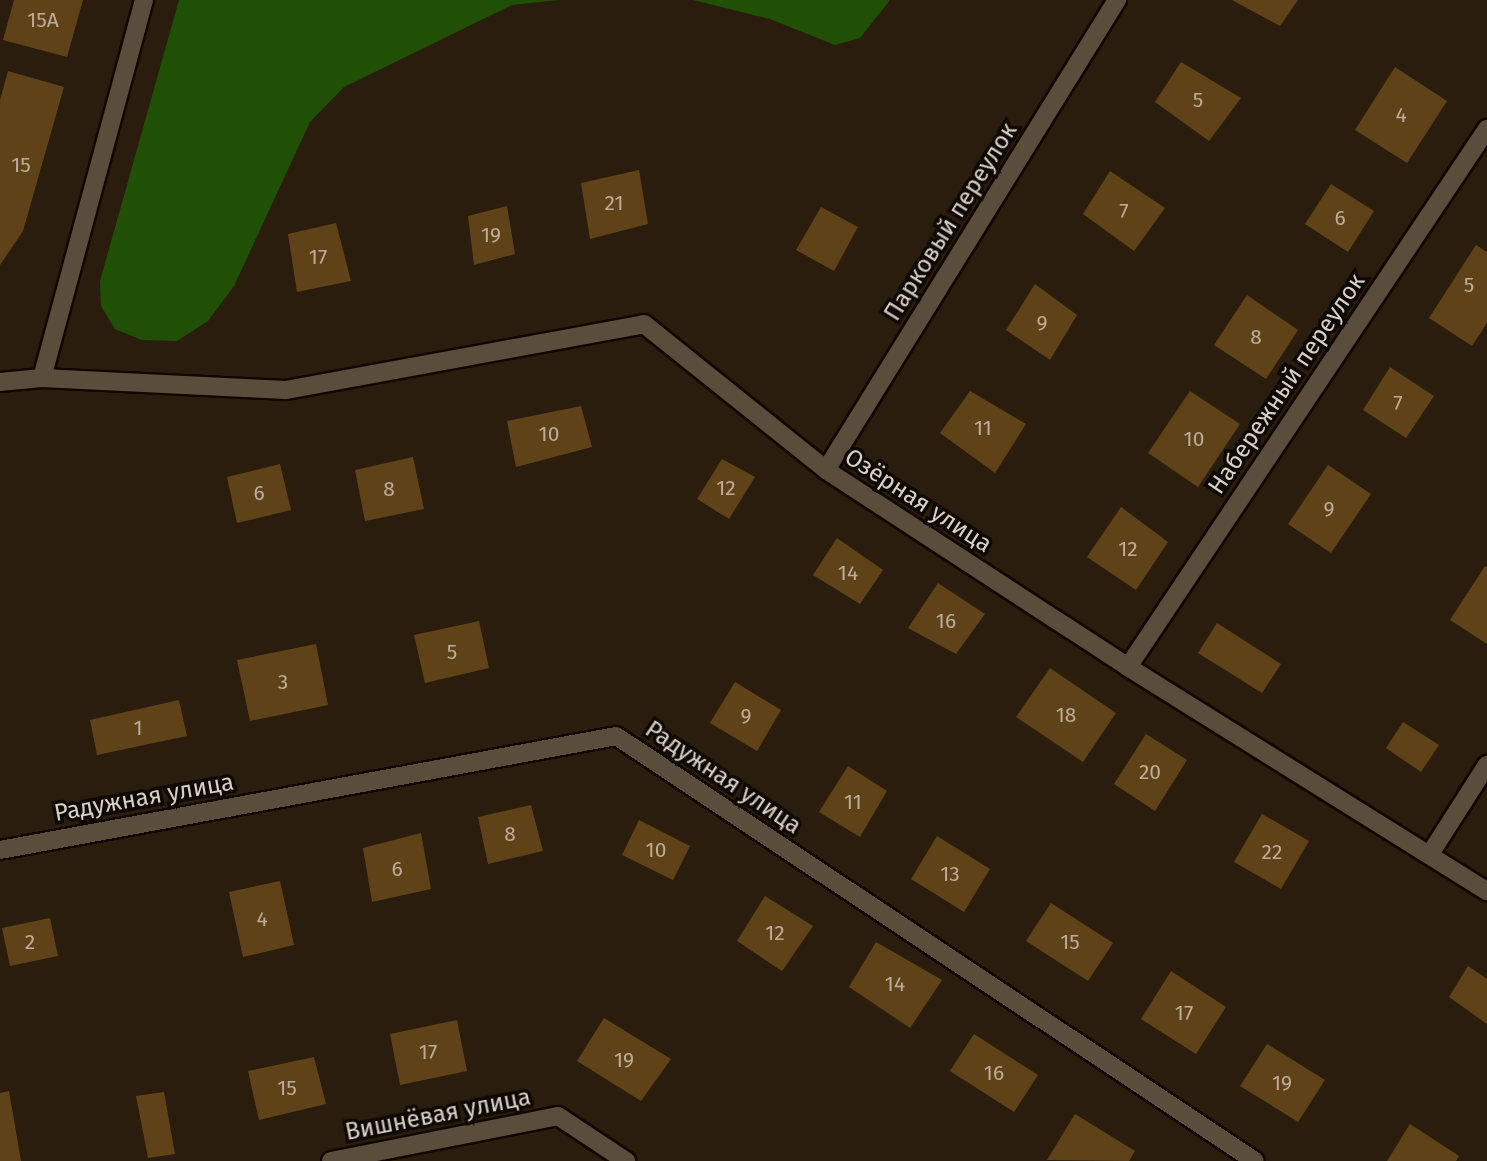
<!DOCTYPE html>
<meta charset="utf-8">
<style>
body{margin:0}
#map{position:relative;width:1487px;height:1161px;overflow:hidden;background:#2a1d0d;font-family:"Fira Sans",sans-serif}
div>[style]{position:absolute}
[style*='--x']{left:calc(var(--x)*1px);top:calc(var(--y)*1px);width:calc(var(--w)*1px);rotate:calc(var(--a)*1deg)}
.green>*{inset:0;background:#205005}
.building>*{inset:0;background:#604219}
.roads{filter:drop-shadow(2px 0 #120700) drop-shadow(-2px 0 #120700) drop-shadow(0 2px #120700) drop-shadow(0 -2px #120700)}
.service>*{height:18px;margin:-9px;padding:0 9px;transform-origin:9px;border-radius:9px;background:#5b4d3b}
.minor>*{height:18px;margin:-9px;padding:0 9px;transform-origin:9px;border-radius:9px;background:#5b4d3b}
span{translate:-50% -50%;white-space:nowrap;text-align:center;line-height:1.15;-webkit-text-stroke:7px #0e0904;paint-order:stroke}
.number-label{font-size:21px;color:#bbac9b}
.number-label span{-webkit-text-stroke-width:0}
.street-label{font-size:24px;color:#d9d0c6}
</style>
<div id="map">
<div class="green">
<i style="clip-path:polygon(179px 0,558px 0,512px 5px,344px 87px,310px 122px,234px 286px,208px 321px,177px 341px,142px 340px,115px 329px,101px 306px,100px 281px)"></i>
<i style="clip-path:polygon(693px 0,890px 0,860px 38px,835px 45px,770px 19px)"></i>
</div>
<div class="building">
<i style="clip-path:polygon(14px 0,83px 0,67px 57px,3px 40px)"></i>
<i style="clip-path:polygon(1232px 0,1298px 0,1280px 26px)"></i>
<i style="clip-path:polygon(1181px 62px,1241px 98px,1209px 141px,1155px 102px)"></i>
<i style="clip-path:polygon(1395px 67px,1447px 101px,1407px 163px,1355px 130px)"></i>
<i style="clip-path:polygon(8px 71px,64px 87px,23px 231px,0 265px,0 100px)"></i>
<i style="clip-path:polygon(639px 170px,648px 224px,590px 239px,581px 183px)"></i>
<i style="clip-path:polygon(1110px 171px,1165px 208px,1134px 251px,1083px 214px)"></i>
<i style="clip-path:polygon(1331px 184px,1374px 211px,1348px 252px,1305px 224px)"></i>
<i style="clip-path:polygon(507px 206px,515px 254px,474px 265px,468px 216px)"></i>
<i style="clip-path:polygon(821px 207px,858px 227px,834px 271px,796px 250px)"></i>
<i style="clip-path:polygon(336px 223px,351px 281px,297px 292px,288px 234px)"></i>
<i style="clip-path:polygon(1476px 245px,1487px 252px,1487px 323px,1472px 346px,1429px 318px)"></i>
<i style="clip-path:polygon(1035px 284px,1077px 315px,1050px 360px,1006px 330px)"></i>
<i style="clip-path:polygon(1247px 295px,1298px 330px,1266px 379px,1214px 345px)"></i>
<i style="clip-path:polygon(1390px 367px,1434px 396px,1406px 438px,1363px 410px)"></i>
<i style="clip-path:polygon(970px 391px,1026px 424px,995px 473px,940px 433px)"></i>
<i style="clip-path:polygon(1190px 391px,1240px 424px,1198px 487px,1148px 453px)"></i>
<i style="clip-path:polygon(581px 406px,592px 447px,516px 467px,507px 421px)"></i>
<i style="clip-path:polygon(413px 457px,424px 509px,365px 521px,355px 470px)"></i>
<i style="clip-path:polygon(722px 459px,755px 477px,729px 519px,697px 499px)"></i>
<i style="clip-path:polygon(280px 464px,291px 510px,237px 523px,227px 477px)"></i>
<i style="clip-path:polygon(1328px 465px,1371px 494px,1331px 553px,1288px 524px)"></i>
<i style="clip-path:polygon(1121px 507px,1168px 542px,1136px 590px,1087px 557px)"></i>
<i style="clip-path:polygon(837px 538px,883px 570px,860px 604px,813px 575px)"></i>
<i style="clip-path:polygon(1485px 566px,1487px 567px,1487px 644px,1450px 620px)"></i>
<i style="clip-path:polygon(938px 583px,985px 614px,956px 654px,908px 628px)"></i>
<i style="clip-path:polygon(479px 621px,489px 668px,425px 683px,414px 635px)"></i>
<i style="clip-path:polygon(1217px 623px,1281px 664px,1262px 693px,1198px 653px)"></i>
<i style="clip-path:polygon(316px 644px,328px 705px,250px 721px,237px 660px)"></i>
<i style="clip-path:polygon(1050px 668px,1116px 713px,1083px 762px,1016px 717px)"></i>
<i style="clip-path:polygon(735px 682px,781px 710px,757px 751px,710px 723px)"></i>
<i style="clip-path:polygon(179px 700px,187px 736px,97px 755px,90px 720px)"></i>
<i style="clip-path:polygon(1403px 722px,1439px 745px,1421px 772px,1386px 748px)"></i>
<i style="clip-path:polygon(1146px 734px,1187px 760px,1155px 811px,1114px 784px)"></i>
<i style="clip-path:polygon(848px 766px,887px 791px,860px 837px,819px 812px)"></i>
<i style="clip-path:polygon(531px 805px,543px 851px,488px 864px,478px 817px)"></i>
<i style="clip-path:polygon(1262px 814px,1309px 841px,1281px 889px,1234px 862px)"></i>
<i style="clip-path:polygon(639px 820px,690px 846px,673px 880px,622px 855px)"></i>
<i style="clip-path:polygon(421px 833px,431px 889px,372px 902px,363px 848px)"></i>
<i style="clip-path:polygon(937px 836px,990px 869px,964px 912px,911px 879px)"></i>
<i style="clip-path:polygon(280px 881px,294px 945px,243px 957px,229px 892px)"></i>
<i style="clip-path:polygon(765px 896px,813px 926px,782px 971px,737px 941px)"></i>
<i style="clip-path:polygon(1051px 903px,1113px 943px,1088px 981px,1026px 941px)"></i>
<i style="clip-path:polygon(50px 918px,58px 956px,10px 966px,2px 928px)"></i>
<i style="clip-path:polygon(876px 942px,942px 980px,910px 1028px,849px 987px)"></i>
<i style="clip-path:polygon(1468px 966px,1487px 979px,1487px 1024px,1449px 997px)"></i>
<i style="clip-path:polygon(1171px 971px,1226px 1007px,1196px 1054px,1141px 1019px)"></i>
<i style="clip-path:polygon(604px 1018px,671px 1059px,641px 1101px,577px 1061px)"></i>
<i style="clip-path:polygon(457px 1020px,467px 1071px,400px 1085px,390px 1034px)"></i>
<i style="clip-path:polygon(974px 1034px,1038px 1075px,1014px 1112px,950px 1071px)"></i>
<i style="clip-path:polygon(1267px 1044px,1325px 1080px,1298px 1122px,1240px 1086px)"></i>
<i style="clip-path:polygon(314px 1057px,326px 1104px,259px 1120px,248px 1071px)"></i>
<i style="clip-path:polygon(9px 1091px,21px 1161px,0 1161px,0 1093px)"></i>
<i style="clip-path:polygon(164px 1092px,175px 1154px,148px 1158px,136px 1096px)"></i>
<i style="clip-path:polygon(1075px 1114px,1135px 1151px,1129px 1161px,1047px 1160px)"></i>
<i style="clip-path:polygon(1410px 1124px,1459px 1156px,1456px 1161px,1387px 1161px)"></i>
</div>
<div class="roads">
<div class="service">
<i style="--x:42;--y:378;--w:244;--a:2.8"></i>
<i style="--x:0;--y:382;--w:42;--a:-5.4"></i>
<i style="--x:42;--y:378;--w:392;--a:-74.9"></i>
</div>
<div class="minor">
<i style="--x:286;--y:390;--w:364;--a:-10.4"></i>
<i style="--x:644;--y:324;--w:233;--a:38.7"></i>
<i style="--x:826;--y:470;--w:361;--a:33.1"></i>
<i style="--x:1128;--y:667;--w:423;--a:32"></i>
<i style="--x:826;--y:470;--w:553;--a:-58.24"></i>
<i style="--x:1128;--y:667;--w:647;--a:-56.29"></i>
<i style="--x:0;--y:850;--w:626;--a:-10.48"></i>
<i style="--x:616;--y:736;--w:767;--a:33.63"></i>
<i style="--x:1430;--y:854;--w:106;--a:-57.4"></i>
<i style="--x:331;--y:1161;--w:231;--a:-11.2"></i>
<i style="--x:558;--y:1116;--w:82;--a:33.5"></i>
</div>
</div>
<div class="number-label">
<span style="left:43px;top:20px">15А</span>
<span style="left:1198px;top:100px">5</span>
<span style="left:1401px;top:115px">4</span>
<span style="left:21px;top:165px">15</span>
<span style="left:614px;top:203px">21</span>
<span style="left:1124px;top:211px">7</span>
<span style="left:1340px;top:218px">6</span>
<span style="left:491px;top:235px">19</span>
<span style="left:318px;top:257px">17</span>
<span style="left:1469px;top:285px">5</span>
<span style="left:1042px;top:323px">9</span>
<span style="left:1256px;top:337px">8</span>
<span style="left:1398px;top:403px">7</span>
<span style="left:983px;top:428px">11</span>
<span style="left:549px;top:434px">10</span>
<span style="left:1194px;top:439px">10</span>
<span style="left:726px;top:488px">12</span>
<span style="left:389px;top:489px">8</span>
<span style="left:259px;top:493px">6</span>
<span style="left:1329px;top:509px">9</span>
<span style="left:1128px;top:549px">12</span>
<span style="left:848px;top:573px">14</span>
<span style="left:946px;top:621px">16</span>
<span style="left:452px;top:652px">5</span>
<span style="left:283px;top:682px">3</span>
<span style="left:1066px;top:715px">18</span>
<span style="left:746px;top:716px">9</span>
<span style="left:138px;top:728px">1</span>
<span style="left:1150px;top:772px">20</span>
<span style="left:853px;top:802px">11</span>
<span style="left:510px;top:834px">8</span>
<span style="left:656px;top:850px">10</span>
<span style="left:1272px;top:852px">22</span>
<span style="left:397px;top:869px">6</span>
<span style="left:950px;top:874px">13</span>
<span style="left:262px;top:919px">4</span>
<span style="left:775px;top:933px">12</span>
<span style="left:30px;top:942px">2</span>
<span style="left:1070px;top:942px">15</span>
<span style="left:895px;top:984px">14</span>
<span style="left:1184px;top:1013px">17</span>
<span style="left:428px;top:1052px">17</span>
<span style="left:624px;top:1060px">19</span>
<span style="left:994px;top:1073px">16</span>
<span style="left:1282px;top:1083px">19</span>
<span style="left:287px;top:1088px">15</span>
</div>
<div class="street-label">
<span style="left:951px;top:222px;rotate:-58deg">Парковый переулок</span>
<span style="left:1287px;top:384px;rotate:-56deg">Набережный переулок</span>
<span style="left:918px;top:501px;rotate:33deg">Озёрная улица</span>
<span style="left:723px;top:778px;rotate:34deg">Радужная улица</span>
<span style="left:144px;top:798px;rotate:-10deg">Радужная улица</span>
<span style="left:438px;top:1115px;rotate:-11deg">Вишнёвая улица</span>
</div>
</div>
